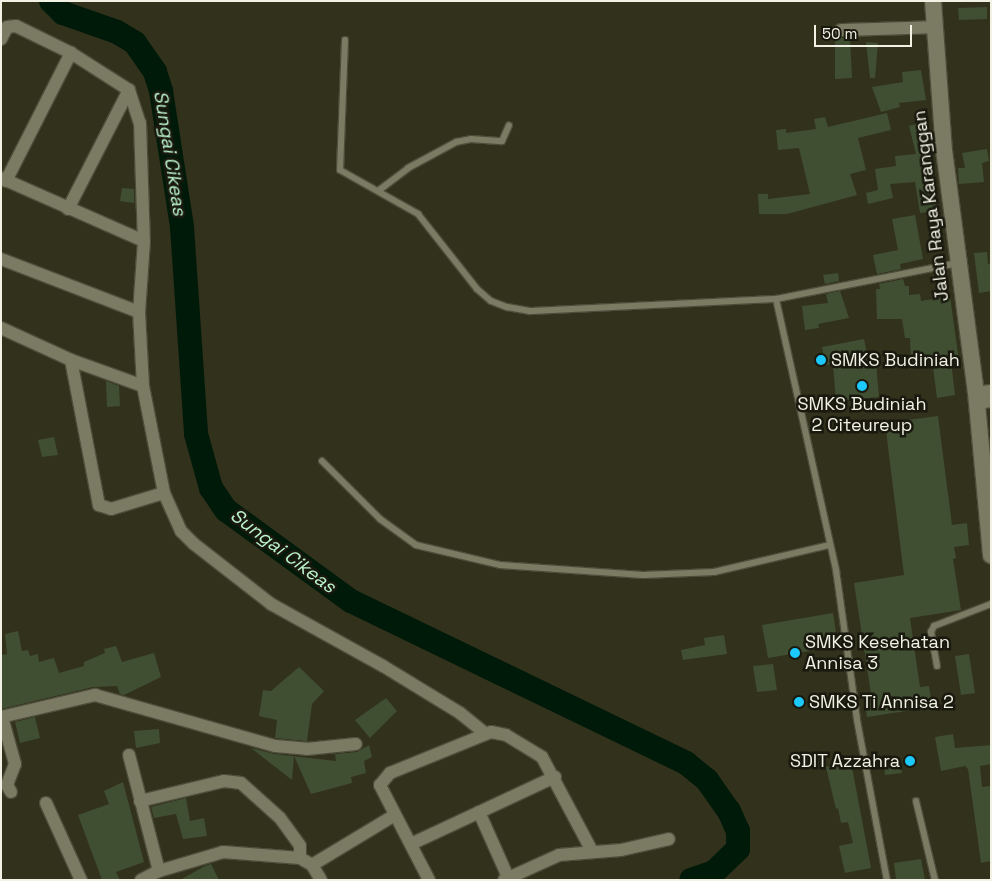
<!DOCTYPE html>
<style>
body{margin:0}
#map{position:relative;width:992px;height:881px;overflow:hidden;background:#32311c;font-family:"Space Grotesk",sans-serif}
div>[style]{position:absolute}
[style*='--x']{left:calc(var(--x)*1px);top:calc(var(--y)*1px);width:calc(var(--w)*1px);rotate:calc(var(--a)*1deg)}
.river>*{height:24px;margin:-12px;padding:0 12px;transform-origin:12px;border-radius:12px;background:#001a09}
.building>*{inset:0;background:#404f32}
.roads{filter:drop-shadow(1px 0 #4e4d3b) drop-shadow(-1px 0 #4e4d3b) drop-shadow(0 1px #4e4d3b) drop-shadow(0 -1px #4e4d3b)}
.service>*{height:6px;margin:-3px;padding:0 3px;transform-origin:3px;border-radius:3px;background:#7b7b63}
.minor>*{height:12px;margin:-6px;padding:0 6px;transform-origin:6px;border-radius:6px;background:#7b7b63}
.tertiary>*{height:16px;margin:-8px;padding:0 8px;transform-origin:8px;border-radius:8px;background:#7b7b63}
.dots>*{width:14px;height:14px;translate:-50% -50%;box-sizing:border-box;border:2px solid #19190f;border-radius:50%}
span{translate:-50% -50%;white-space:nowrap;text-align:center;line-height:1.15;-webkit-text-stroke:5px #19190f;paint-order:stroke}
.street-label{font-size:18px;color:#f2f2e4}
.poi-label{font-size:18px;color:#f2f2e4}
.left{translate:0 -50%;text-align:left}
.right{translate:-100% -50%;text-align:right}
.water-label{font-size:19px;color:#bbf4cc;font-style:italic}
.frame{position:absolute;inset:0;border:2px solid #f2f2e4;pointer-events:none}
.scale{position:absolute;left:814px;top:25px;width:98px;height:22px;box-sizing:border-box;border:2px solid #f2f2e4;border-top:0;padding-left:6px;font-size:15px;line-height:18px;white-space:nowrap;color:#f2f2e4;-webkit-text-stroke:4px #19190f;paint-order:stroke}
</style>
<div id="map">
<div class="river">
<i style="--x:51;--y:1;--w:17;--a:45"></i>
<i style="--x:63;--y:13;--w:57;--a:19.4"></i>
<i style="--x:117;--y:32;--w:21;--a:31"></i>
<i style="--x:135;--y:43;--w:35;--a:55"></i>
<i style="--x:155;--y:72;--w:20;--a:72"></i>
<i style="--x:161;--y:91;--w:138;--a:81.2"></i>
<i style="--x:182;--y:227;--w:207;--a:86.1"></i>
<i style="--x:196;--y:434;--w:56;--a:74.5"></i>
<i style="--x:211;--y:488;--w:27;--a:56"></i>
<i style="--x:226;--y:510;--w:155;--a:36.1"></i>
<i style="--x:351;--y:601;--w:372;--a:25.8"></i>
<i style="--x:686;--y:763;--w:27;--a:39"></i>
<i style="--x:707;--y:780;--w:38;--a:55"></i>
<i style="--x:729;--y:811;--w:22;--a:66"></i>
<i style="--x:738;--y:831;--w:18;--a:90"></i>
<i style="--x:738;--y:849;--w:33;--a:136"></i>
<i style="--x:714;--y:872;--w:24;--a:161"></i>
</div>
<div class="building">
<i style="clip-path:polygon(987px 7px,987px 19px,959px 20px,958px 8px)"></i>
<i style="clip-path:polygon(835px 37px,850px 38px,852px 78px,835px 79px)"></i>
<i style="clip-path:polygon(866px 42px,878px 43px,875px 78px,870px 78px)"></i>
<i style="clip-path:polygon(921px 70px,926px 100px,899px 103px,900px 107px,881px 112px,872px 87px,903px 82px,902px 72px)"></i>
<i style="clip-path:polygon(887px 113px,891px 130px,858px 138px,866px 170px,850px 174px,857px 195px,787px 214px,759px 214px,758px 194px,768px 194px,768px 199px,810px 194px,799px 148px,778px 150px,776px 130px,786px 129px,786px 133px,816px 129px,814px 119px,825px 117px,828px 127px)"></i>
<i style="clip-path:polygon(920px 123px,928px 154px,932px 153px,936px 211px,920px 213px,915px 182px,890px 184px,893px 198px,868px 204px,866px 193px,878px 190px,875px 169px,896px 166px,895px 156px,916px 154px,909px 126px)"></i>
<i style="clip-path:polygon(987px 149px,989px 161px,982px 163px,984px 182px,959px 184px,958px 168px,965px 168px,962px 153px)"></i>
<i style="clip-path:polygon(122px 188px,134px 189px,134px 203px,120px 201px)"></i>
<i style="clip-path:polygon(915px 215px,923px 259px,900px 264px,901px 269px,877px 274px,873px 255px,898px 250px,892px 219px)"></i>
<i style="clip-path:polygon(987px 252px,988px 264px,991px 264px,991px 291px,979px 293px,974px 253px)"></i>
<i style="clip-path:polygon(838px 273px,839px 281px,825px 284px,823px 275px)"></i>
<i style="clip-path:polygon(903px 279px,905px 286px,909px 286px,909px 295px,920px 294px,921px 301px,950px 296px,959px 361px,951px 361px,955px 395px,937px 398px,932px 360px,911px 361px,910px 338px,905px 338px,902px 319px,877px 319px,876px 289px,880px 289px,879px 284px)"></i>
<i style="clip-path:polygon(840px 291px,849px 318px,818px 324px,819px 328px,805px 330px,802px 306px,828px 303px,826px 294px)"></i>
<i style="clip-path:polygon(864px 339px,869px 363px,876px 363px,879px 397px,836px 401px,833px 364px,825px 365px,822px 347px)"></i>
<i style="clip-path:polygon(106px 381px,119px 386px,120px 406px,107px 407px)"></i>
<i style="clip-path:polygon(938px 416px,952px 525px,967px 523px,969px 545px,954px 547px,956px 558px,953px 559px,961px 610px,910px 618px,920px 687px,929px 686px,932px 707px,867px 717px,864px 695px,871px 694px,854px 583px,904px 575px,885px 423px)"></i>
<i style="clip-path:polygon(54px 437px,58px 455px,42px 457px,38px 440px)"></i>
<i style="clip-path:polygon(833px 613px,838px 646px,768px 658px,762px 625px)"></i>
<i style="clip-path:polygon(18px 631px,22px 651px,28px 650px,30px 656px,38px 654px,39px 662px,54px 658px,59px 673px,84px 666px,84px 662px,105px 653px,104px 649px,116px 646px,122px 662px,154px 653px,161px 677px,124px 695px,120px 694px,117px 686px,93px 687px,1px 709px,1px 655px,7px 654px,5px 634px)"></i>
<i style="clip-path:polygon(724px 635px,727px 654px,683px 660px,681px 650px,705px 645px,704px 638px)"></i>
<i style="clip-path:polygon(969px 654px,975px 693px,961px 695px,955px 656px)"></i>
<i style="clip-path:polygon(773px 664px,777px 690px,757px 692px,753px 666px)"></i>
<i style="clip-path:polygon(299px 667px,324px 691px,312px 704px,307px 741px,275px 738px,277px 720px,259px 716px,263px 690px,271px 691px)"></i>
<i style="clip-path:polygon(386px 698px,397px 711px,370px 738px,355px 720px)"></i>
<i style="clip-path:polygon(35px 717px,40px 738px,20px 743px,15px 722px)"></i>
<i style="clip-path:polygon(159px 729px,160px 743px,136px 748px,134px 731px)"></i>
<i style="clip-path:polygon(953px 734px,955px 748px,991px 745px,991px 764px,980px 766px,982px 787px,991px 786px,991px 861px,981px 863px,968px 769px,965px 766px,941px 771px,935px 737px)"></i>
<i style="clip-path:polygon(369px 745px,372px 757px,364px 761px,366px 773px,351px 777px,352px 783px,311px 794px,294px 756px,292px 780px,251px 748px,274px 754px,336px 761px,335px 754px,357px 752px)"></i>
<i style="clip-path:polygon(900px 760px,902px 773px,885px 775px,884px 762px)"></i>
<i style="clip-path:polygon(851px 762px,871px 868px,845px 873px,839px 846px,853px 843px,848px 822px,841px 823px,838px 808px,836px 809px,826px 767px)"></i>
<i style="clip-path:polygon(123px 782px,144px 862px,116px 872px,120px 880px,102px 880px,78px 815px,109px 804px,104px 791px)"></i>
<i style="clip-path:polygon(186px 798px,190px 821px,204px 818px,207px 836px,183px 839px,176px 814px,154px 818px,151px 807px)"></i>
<i style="clip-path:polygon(921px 859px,925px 880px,896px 880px,894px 863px)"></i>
<i style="clip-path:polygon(211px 864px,219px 880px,180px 880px,205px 866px)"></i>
</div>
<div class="roads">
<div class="service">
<i style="--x:345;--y:40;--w:130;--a:92.2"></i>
<i style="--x:340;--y:170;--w:90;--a:29.4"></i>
<i style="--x:418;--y:214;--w:95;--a:51.8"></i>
<i style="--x:477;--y:289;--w:18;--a:41"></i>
<i style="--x:491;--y:301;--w:17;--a:21"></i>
<i style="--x:507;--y:307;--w:23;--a:10"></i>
<i style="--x:530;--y:311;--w:246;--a:-2.8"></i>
<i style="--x:776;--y:299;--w:185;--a:-11.2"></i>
<i style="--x:378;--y:191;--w:38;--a:-37"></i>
<i style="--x:408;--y:168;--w:55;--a:-28.4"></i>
<i style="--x:456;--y:142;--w:15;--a:-11"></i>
<i style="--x:471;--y:139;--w:31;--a:4"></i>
<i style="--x:502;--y:141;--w:17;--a:-66"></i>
<i style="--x:776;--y:299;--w:278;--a:77.5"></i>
<i style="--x:836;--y:570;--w:151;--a:82"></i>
<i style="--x:857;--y:720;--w:163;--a:79.4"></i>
<i style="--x:322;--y:461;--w:82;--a:45"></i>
<i style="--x:380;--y:519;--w:44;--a:35.8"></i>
<i style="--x:416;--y:545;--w:86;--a:13.4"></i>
<i style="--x:500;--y:565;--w:143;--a:4"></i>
<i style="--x:643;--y:575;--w:71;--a:-2.4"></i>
<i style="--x:714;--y:572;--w:118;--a:-13.2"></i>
<i style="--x:937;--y:666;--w:35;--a:-100"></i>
<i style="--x:931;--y:632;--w:7;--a:-63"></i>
<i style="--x:934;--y:626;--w:61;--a:-21.1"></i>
<i style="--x:916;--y:801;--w:81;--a:76.5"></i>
</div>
<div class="minor">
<i style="--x:841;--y:30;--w:93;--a:-1.8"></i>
<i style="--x:1;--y:39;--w:13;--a:-63"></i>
<i style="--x:7;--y:27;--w:9;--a:-6"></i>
<i style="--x:16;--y:26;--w:61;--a:26.1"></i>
<i style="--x:71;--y:53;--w:69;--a:32.5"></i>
<i style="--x:129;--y:90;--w:35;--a:72"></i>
<i style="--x:140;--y:123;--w:118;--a:88.1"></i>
<i style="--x:144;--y:241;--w:71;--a:94"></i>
<i style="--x:1;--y:178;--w:156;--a:23.8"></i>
<i style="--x:6;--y:181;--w:144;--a:-63.1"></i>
<i style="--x:68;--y:209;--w:134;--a:-62.9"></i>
<i style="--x:1;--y:259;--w:148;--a:21"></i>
<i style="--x:139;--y:312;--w:74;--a:86.9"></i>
<i style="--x:143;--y:386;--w:109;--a:78.9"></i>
<i style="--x:164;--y:493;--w:42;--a:65.9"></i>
<i style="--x:181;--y:531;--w:18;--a:45"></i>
<i style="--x:194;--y:544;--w:98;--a:37.9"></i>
<i style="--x:271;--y:604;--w:128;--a:29"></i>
<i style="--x:383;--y:666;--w:90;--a:31.4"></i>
<i style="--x:460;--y:713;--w:32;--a:39"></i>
<i style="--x:1;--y:328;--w:77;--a:24.6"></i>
<i style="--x:143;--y:386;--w:77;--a:-160.1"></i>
<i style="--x:71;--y:360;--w:148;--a:79.1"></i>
<i style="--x:99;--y:505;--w:13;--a:18"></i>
<i style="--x:111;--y:509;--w:55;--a:-16.8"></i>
<i style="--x:976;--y:393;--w:15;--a:-8"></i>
<i style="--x:977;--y:403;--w:14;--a:-8"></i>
<i style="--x:1;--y:717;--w:97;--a:-13.2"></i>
<i style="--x:95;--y:695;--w:187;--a:15.8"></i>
<i style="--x:275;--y:746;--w:32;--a:5"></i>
<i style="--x:307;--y:749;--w:49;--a:-5.8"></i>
<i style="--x:2;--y:717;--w:49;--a:74.5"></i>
<i style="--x:15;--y:764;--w:22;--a:111"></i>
<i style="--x:7;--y:785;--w:8;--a:60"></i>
<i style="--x:129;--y:755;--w:120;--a:75.5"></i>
<i style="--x:140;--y:801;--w:86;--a:-13.4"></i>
<i style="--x:224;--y:781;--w:17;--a:7"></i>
<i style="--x:241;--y:783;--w:52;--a:41.9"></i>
<i style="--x:280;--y:818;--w:34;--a:54"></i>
<i style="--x:300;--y:846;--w:12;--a:90"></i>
<i style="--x:46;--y:803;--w:85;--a:65.6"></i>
<i style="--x:479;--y:812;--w:71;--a:66"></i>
<i style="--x:411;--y:844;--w:159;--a:-25"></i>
<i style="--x:312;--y:865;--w:97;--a:-31.1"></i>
<i style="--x:141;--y:880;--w:20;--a:-27"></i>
<i style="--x:159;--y:871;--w:67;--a:-16.5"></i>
<i style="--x:223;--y:852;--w:77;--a:4.5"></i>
<i style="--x:300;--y:858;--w:14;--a:30"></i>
<i style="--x:312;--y:865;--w:17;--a:59"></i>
<i style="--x:429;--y:880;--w:107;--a:-117.3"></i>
<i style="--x:380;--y:785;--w:16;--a:-50"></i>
<i style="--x:390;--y:773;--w:109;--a:-22.1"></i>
<i style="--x:491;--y:732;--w:15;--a:11"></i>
<i style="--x:506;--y:735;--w:42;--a:31.4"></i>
<i style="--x:542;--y:757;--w:106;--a:62"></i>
<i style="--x:504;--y:880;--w:60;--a:-24.4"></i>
<i style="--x:559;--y:855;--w:62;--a:-4.6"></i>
<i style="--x:621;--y:850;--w:49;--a:-12.9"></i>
</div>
<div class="tertiary">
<i style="--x:933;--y:1;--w:149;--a:85.8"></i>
<i style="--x:944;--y:150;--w:245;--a:82.5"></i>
<i style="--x:976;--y:393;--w:163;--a:84.7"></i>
</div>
</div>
<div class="dots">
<i style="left:821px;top:360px;background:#1cc9fc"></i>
<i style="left:862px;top:386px;background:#1cc9fc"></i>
<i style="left:795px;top:653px;background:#1cc9fc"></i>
<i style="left:799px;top:702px;background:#1cc9fc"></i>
<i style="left:910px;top:761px;background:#1cc9fc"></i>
</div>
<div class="street-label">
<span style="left:931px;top:206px;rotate:-97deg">Jalan Raya Karanggan</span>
</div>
<div class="poi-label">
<span class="left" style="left:831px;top:360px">SMKS Budiniah</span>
<span style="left:862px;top:415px">SMKS Budiniah<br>2 Citeureup</span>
<span class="left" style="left:805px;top:653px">SMKS Kesehatan<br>Annisa 3</span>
<span class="left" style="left:809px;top:702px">SMKS Ti Annisa 2</span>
<span class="right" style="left:900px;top:761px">SDIT Azzahra</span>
</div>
<div class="water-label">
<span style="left:170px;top:153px;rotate:81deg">Sungai Cikeas</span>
<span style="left:283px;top:551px;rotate:37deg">Sungai Cikeas</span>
</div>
<div class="frame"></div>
<div class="scale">50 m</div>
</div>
